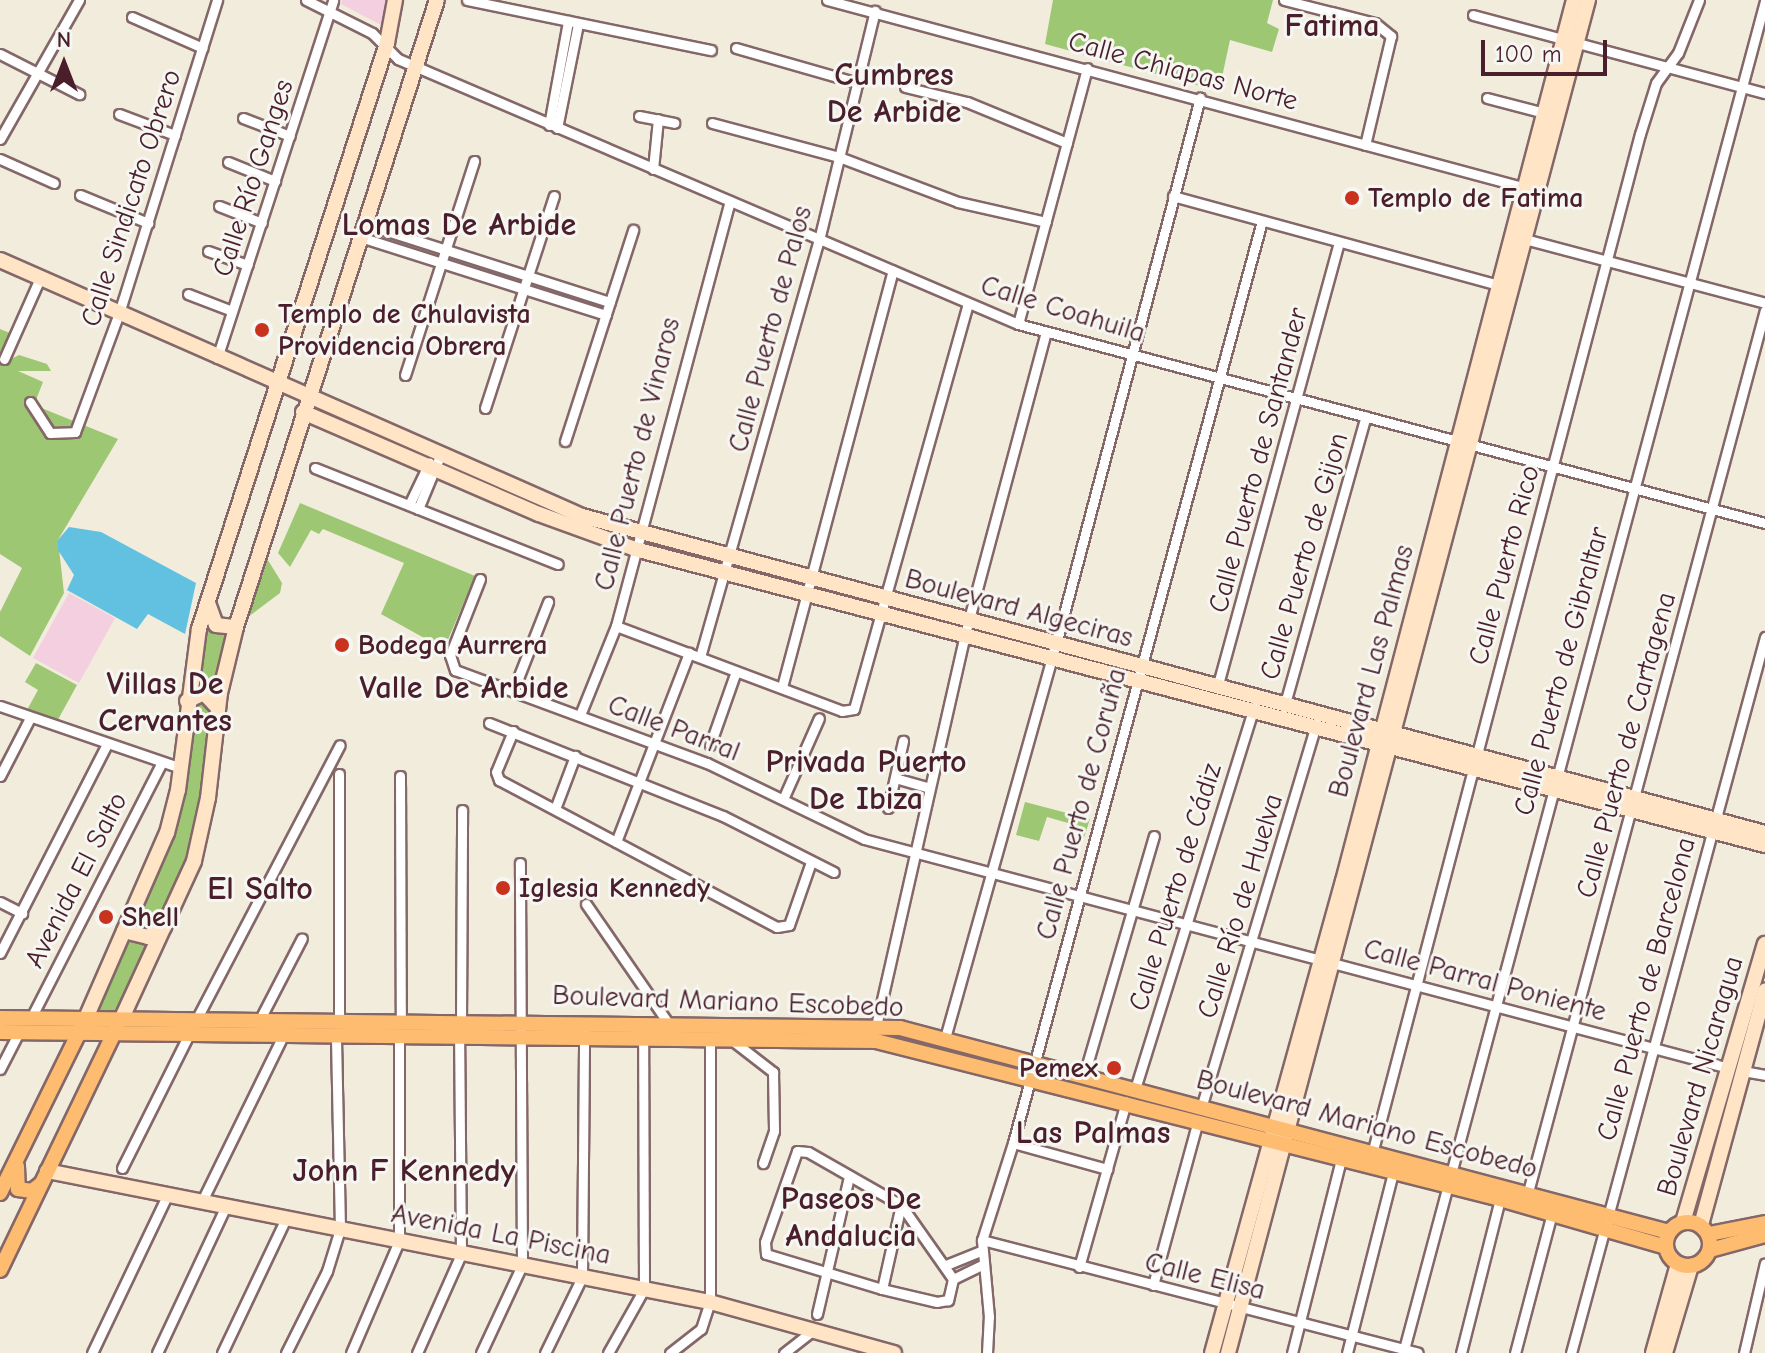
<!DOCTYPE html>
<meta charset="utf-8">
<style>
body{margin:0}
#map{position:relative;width:1765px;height:1353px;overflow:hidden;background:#f1ecdb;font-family:"Comic Neue",sans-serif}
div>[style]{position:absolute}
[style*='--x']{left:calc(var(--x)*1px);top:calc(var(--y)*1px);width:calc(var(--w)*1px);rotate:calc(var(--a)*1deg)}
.built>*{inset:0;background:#f3cfdf}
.green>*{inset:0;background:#9ec773}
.water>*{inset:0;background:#62c1e0}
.roads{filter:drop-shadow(2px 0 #846769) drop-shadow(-2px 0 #846769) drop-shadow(0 2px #846769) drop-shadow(0 -2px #846769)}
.street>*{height:9px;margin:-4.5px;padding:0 4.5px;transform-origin:4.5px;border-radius:4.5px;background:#fff}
.secondary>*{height:14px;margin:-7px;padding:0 7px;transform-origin:7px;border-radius:7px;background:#ffe4c6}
.primary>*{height:14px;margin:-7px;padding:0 7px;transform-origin:7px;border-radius:7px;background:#febc70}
.primary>.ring{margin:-7px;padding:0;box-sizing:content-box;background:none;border:14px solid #febc70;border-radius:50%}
.dots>*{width:22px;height:22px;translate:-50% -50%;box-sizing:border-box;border:4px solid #f6f6f2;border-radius:50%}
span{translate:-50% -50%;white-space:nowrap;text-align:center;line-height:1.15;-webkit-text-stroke:6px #f6f6f2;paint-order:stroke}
.street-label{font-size:28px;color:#4a1f2b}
.poi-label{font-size:28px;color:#4a1f2b;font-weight:700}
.left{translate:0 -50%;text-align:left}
.right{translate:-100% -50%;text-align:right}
.quarter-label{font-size:32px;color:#4a1f2b;font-weight:700}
.north{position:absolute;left:24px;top:24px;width:80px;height:80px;-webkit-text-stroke:6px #f6f6f2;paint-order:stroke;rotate:0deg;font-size:22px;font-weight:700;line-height:32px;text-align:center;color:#4a1f2b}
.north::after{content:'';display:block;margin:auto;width:28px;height:36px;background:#4a1f2b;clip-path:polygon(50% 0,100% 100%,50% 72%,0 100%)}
.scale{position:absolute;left:1481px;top:40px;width:126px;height:36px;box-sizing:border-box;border:4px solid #4a1f2b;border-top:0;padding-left:10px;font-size:24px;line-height:28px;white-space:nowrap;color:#4a1f2b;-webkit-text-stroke:6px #f6f6f2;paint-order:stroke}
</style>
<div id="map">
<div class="built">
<i style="clip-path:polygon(342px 0,387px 0,383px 26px,341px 4px)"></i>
<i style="clip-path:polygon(69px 593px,115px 618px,79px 683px,33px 658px)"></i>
</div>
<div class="green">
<i style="clip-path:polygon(1053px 0,1273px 0,1267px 23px,1279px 29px,1272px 52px,1230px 40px,1219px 91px,1045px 44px)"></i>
<i style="clip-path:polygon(0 329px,10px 333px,2px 356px,7px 361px,19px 355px,47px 364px,51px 371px,18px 371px,43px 382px,34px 405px,118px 439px,58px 540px,64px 593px,30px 656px,0 636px,0 612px,22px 568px,0 554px)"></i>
<i style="clip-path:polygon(300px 503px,475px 576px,444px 649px,381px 614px,404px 563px,323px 529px,319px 534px,311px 530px,290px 567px,278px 553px)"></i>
<i style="clip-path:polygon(266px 557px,282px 583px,280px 593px,248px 617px)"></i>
<i style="clip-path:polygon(211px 620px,229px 631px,190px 862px,118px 1013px,96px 1010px,177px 830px,201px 644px)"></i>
<i style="clip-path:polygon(36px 663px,77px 685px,55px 725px,27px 710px,38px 690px,25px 682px)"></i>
<i style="clip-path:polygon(1025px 802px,1090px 819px,1083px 841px,1079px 840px,1082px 827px,1047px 817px,1039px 841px,1016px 835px)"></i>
</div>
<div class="water">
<i style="clip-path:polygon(69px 527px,101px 532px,196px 583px,185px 634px,148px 614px,137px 629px,67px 590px,74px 575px,58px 550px,58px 540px)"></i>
</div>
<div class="roads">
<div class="street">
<i style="--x:306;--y:0;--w:74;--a:26.6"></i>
<i style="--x:372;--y:33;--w:37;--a:45"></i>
<i style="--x:398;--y:59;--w:674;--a:23.14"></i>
<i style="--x:1018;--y:324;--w:773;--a:14.92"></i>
<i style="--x:467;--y:0;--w:249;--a:11.6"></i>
<i style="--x:827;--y:0;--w:724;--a:15.05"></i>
<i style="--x:1284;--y:0;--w:94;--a:14.2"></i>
<i style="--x:1375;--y:23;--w:21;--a:39"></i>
<i style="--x:1391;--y:36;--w:112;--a:103.4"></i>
<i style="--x:1473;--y:15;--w:302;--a:15"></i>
<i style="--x:132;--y:17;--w:77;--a:23.6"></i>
<i style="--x:736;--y:48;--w:127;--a:16"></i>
<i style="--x:0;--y:54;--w:89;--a:26.9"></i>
<i style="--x:905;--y:87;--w:64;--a:13.6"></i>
<i style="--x:967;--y:102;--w:108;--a:22.3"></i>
<i style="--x:1487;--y:98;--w:59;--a:14.7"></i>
<i style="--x:119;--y:114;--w:60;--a:20.6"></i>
<i style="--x:639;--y:116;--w:36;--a:11"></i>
<i style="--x:243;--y:118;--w:50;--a:21"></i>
<i style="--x:712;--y:123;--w:131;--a:15"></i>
<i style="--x:839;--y:157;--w:127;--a:20.7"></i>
<i style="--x:958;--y:202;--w:90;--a:12.8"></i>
<i style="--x:549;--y:125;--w:106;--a:-79.6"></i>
<i style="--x:557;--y:128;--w:106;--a:-78.6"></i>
<i style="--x:0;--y:139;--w:160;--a:-60.4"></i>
<i style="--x:0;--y:159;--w:59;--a:24"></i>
<i style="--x:228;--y:162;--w:51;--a:22"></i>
<i style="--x:653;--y:169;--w:50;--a:-84.3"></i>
<i style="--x:80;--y:195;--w:74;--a:22.4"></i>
<i style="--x:1173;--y:196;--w:341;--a:15.3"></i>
<i style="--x:219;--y:206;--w:46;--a:21.6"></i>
<i style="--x:365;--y:224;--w:257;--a:17.7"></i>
<i style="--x:360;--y:237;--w:258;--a:17.6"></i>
<i style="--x:1521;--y:238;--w:253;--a:14.9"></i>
<i style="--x:208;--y:251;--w:42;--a:19.3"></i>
<i style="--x:188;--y:294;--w:47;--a:21.1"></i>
<i style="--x:1018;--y:324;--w:265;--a:-74.9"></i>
<i style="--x:217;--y:358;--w:376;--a:-72"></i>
<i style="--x:4;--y:359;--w:89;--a:-66"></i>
<i style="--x:405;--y:375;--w:225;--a:-72.1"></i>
<i style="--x:30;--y:402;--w:37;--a:57"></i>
<i style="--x:50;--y:433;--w:25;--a:-2"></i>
<i style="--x:75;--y:432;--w:127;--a:-69.7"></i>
<i style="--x:119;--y:313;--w:328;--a:-72.6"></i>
<i style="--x:485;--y:408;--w:223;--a:-72"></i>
<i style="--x:565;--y:441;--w:222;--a:-72.1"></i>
<i style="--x:315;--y:468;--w:261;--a:21.6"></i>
<i style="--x:409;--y:505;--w:47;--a:-64.5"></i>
<i style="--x:418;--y:509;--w:57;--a:-67.5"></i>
<i style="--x:480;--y:579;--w:82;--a:111.5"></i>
<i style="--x:450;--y:655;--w:16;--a:72"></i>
<i style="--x:455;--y:670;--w:269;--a:20.3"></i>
<i style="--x:707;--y:763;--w:174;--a:25.8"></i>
<i style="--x:864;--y:839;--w:895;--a:14.83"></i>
<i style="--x:616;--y:626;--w:241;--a:20.6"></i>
<i style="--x:842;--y:711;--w:12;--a:-9"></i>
<i style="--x:854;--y:709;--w:421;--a:-74.3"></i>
<i style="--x:700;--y:657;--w:434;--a:-74.1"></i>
<i style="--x:819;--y:240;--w:236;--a:-76.3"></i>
<i style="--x:782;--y:687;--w:431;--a:-75.1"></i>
<i style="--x:1217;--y:688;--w:461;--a:-74.7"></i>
<i style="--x:513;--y:691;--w:96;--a:-68.5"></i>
<i style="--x:0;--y:706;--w:191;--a:18.9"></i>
<i style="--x:1284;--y:707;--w:302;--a:-74.3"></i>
<i style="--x:580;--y:715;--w:96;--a:-68"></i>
<i style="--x:616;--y:626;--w:440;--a:-75"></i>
<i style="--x:489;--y:723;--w:252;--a:21.7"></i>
<i style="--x:723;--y:816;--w:124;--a:26.8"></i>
<i style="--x:513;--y:731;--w:44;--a:112.5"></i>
<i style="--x:496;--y:772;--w:9;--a:69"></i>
<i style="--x:499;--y:780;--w:314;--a:27.9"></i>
<i style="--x:777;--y:927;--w:12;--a:-9"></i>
<i style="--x:789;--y:925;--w:67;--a:-70.8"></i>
<i style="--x:710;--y:745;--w:78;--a:-70.6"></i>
<i style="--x:0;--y:776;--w:65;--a:-62.7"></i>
<i style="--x:400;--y:776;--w:245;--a:89.8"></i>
<i style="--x:895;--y:778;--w:36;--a:16"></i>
<i style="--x:784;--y:797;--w:86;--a:-66.1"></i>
<i style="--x:888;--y:808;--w:69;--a:-77.4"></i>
<i style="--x:555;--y:809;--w:57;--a:-69.3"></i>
<i style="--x:616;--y:842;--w:203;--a:-68.9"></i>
<i style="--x:0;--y:902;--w:25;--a:27"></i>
<i style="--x:586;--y:904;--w:145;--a:55.4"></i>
<i style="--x:0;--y:953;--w:233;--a:-62.9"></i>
<i style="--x:31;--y:1018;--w:285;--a:-62.9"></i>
<i style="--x:196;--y:1020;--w:310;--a:-62.4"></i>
<i style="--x:259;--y:1021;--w:93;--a:-62.6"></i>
<i style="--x:339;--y:1022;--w:248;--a:-90"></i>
<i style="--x:461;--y:1022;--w:212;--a:-89.7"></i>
<i style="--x:876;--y:1026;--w:402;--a:-77.2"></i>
<i style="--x:965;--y:634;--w:313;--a:-75"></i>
<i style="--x:945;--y:1038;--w:409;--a:-74.3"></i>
<i style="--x:1056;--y:644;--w:565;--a:-75.23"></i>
<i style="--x:733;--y:1041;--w:51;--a:37.8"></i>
<i style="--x:773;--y:1072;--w:59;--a:89"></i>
<i style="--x:774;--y:1131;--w:34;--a:109"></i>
<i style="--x:0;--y:1069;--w:42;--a:-62.8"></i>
<i style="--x:1743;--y:1071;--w:22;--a:10"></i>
<i style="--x:1084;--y:1075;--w:249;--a:-73.7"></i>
<i style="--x:1135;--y:1089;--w:400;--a:-72.7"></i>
<i style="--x:1201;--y:1108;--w:401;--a:-73.3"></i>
<i style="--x:1013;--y:1143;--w:98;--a:15.5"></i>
<i style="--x:1373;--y:1150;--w:1050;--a:-75.28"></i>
<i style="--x:1640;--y:134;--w:53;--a:-72.6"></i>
<i style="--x:1656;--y:83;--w:37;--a:-54"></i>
<i style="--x:1678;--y:53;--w:57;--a:-68.4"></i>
<i style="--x:797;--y:1151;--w:11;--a:5"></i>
<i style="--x:808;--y:1152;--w:107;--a:29.7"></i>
<i style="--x:901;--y:1205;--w:90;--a:54.9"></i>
<i style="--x:953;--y:1279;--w:22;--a:103"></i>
<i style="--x:948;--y:1300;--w:11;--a:170"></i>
<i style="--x:937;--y:1302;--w:57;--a:-166.7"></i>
<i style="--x:882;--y:1289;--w:121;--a:-163.2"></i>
<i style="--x:766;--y:1254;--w:12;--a:-95"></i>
<i style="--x:765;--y:1242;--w:96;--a:-70.6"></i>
<i style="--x:122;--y:1168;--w:150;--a:-63.4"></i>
<i style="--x:1528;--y:1192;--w:913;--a:-74.96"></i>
<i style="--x:202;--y:1201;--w:184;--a:-63.9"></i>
<i style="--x:982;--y:1240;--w:450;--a:14.5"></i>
<i style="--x:946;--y:1265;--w:37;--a:-22"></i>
<i style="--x:1079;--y:1267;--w:172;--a:-74.1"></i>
<i style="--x:953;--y:1279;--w:32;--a:-26"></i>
<i style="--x:1153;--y:1285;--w:170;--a:-74.7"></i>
<i style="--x:882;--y:1289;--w:86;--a:-77.3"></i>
<i style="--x:817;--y:1314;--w:142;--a:-76.9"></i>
<i style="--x:92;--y:1353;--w:176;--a:-64.5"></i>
<i style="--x:157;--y:1353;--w:162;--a:-64.9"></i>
<i style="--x:222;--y:1353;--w:149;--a:-64.6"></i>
<i style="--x:286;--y:1353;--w:92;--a:-63.4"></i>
<i style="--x:327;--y:1271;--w:44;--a:-72.8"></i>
<i style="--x:340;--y:1229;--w:193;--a:-91.2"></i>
<i style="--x:351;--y:1353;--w:122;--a:-66.8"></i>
<i style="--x:399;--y:1241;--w:205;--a:-90"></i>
<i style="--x:417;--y:1353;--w:108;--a:-66"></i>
<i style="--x:461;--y:1254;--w:217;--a:-90.5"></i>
<i style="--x:481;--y:1353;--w:97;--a:-65"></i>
<i style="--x:522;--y:1265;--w:402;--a:-90.3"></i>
<i style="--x:545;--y:1353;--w:85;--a:-64"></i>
<i style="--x:582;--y:1277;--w:244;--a:-89.5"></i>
<i style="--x:608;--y:1353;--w:73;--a:-60.6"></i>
<i style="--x:644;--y:1289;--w:255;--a:-90.2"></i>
<i style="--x:670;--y:1353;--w:39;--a:-38"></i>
<i style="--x:701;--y:1329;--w:28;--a:-72"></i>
<i style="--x:710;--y:1302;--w:265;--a:-90"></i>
<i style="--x:784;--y:1353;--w:39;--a:-38"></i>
<i style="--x:987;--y:1353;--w:36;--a:-87"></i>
<i style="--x:989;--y:1317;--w:77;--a:-95.2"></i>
<i style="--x:982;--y:1240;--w:102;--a:-72.3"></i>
<i style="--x:1013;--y:1143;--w:955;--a:-74.89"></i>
<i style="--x:1292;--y:1353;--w:199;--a:-75.8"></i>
<i style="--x:1347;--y:1353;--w:186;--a:-75.7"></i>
<i style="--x:1403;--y:1353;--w:1400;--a:-75.01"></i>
<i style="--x:1461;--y:1353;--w:159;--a:-75.8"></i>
<i style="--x:1515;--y:1353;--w:145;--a:-75.2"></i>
<i style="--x:1571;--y:1353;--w:742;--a:-74.84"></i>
<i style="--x:1744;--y:1353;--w:92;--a:-76.9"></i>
</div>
<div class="secondary">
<i style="--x:0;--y:260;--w:636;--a:23.74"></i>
<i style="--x:582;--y:516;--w:1225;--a:15"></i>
<i style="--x:303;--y:412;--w:257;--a:23.4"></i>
<i style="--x:539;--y:514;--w:102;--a:20"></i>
<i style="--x:635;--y:549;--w:1168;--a:14.68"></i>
<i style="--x:208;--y:603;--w:23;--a:70"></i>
<i style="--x:216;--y:625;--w:20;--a:6"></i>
<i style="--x:187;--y:701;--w:19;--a:-25"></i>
<i style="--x:204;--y:693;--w:19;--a:47"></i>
<i style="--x:124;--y:931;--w:25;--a:14"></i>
<i style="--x:148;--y:937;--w:19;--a:-32"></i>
<i style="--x:86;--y:1018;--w:202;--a:-66.4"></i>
<i style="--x:167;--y:833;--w:44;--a:-75.7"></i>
<i style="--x:178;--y:790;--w:162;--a:-82.6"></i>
<i style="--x:199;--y:629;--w:615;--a:-72.21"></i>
<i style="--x:387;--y:43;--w:44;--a:-79.5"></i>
<i style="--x:121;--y:1020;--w:175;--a:-65.3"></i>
<i style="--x:194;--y:861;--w:65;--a:-77.5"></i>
<i style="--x:208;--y:798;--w:106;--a:-83.5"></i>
<i style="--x:220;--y:693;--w:68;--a:-76.4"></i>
<i style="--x:236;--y:627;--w:658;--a:-72.23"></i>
<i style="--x:47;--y:1171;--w:676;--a:11.18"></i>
<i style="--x:710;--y:1302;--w:191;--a:15.5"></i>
<i style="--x:1683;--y:1222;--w:290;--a:-73.6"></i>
<i style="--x:1701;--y:1225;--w:243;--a:-74.7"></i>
<i style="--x:1212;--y:1353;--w:490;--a:-74.5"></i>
<i style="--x:1343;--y:881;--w:911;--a:-75.31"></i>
<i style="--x:1228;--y:1353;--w:1400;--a:-75.1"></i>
<i style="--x:1653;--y:1353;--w:92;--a:-74.3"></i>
<i style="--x:1665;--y:1353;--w:91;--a:-73.4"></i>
</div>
<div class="primary">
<i style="--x:0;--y:1018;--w:900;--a:0.64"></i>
<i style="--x:900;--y:1028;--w:796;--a:14.86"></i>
<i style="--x:0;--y:1032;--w:876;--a:0.59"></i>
<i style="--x:876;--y:1041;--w:644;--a:14.21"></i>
<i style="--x:1500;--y:1199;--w:173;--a:16.1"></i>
<i style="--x:17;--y:1166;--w:23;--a:88"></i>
<i style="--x:18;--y:1189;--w:14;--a:8"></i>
<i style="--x:32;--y:1191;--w:11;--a:-38"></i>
<i style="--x:0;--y:1193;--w:186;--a:-63.8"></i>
<i class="ring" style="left:1666px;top:1222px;width:30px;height:30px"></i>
<i style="--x:1709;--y:1234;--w:57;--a:-11.1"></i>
<i style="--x:1710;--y:1250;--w:57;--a:-15.3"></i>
<i style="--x:0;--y:1270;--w:270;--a:-64.3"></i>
</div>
</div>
<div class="dots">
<i style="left:1352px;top:198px;background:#c8321e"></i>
<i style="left:262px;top:330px;background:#c8321e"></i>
<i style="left:342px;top:645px;background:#c8321e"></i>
<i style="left:503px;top:888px;background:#c8321e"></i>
<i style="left:106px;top:917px;background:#c8321e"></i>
<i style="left:1114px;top:1068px;background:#c8321e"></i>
</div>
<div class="street-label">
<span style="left:1183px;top:71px;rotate:15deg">Calle Chiapas Norte</span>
<span style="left:253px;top:178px;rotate:-72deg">Calle Río Ganges</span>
<span style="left:131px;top:198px;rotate:-72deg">Calle Sindicato Obrero</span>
<span style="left:1063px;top:309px;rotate:17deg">Calle Coahuila</span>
<span style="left:770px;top:329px;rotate:-75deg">Calle Puerto de Palos</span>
<span style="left:637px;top:454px;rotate:-76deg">Calle Puerto de Vinaros</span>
<span style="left:1258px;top:460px;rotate:-75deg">Calle Puerto de Santander</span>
<span style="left:1304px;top:556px;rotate:-74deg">Calle Puerto de Gijon</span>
<span style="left:1504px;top:565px;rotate:-75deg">Calle Puerto Rico</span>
<span style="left:1019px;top:608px;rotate:15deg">Boulevard Algeciras</span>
<span style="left:1371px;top:671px;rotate:-75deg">Boulevard Las Palmas</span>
<span style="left:1561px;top:671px;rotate:-75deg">Calle Puerto de Gibraltar</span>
<span style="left:674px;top:728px;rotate:21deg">Calle Parral</span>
<span style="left:1626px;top:745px;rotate:-75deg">Calle Puerto de Cartagena</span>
<span style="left:1081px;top:804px;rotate:-75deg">Calle Puerto de Coruña</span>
<span style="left:76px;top:880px;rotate:-63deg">Avenida El Salto</span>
<span style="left:1175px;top:887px;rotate:-73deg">Calle Puerto de Cádiz</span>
<span style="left:1240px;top:906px;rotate:-73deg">Calle Río de Huelva</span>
<span style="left:1485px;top:980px;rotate:15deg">Calle Parral Poniente</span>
<span style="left:1646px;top:989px;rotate:-75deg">Calle Puerto de Barcelona</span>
<span style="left:728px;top:1001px;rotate:2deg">Boulevard Mariano Escobedo</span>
<span style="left:1700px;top:1076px;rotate:-74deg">Boulevard Nicaragua</span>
<span style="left:1367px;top:1124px;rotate:15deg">Boulevard Mariano Escobedo</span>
<span style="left:501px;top:1234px;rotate:11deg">Avenida La Piscina</span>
<span style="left:1205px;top:1276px;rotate:14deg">Calle Elisa</span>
</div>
<div class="poi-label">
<span class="left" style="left:1368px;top:198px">Templo de Fatima</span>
<span class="left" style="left:278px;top:330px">Templo de Chulavista<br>Providencia Obrera</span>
<span class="left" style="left:358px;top:645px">Bodega Aurrera</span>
<span class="left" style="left:519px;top:888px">Iglesia Kennedy</span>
<span class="left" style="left:122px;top:917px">Shell</span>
<span class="right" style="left:1098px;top:1068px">Pemex</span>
</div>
<div class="quarter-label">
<span style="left:1332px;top:26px">Fatima</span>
<span style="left:894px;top:94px">Cumbres<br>De Arbide</span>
<span style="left:459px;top:225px">Lomas De Arbide</span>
<span style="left:165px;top:703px">Villas De<br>Cervantes</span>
<span style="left:464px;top:688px">Valle De Arbide</span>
<span style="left:866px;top:781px">Privada Puerto<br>De Ibiza</span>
<span style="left:260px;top:889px">El Salto</span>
<span style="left:1093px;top:1133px">Las Palmas</span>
<span style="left:404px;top:1171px">John F Kennedy</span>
<span style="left:851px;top:1218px">Paseos De<br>Andalucia</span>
</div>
<div class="north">N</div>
<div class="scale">100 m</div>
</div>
